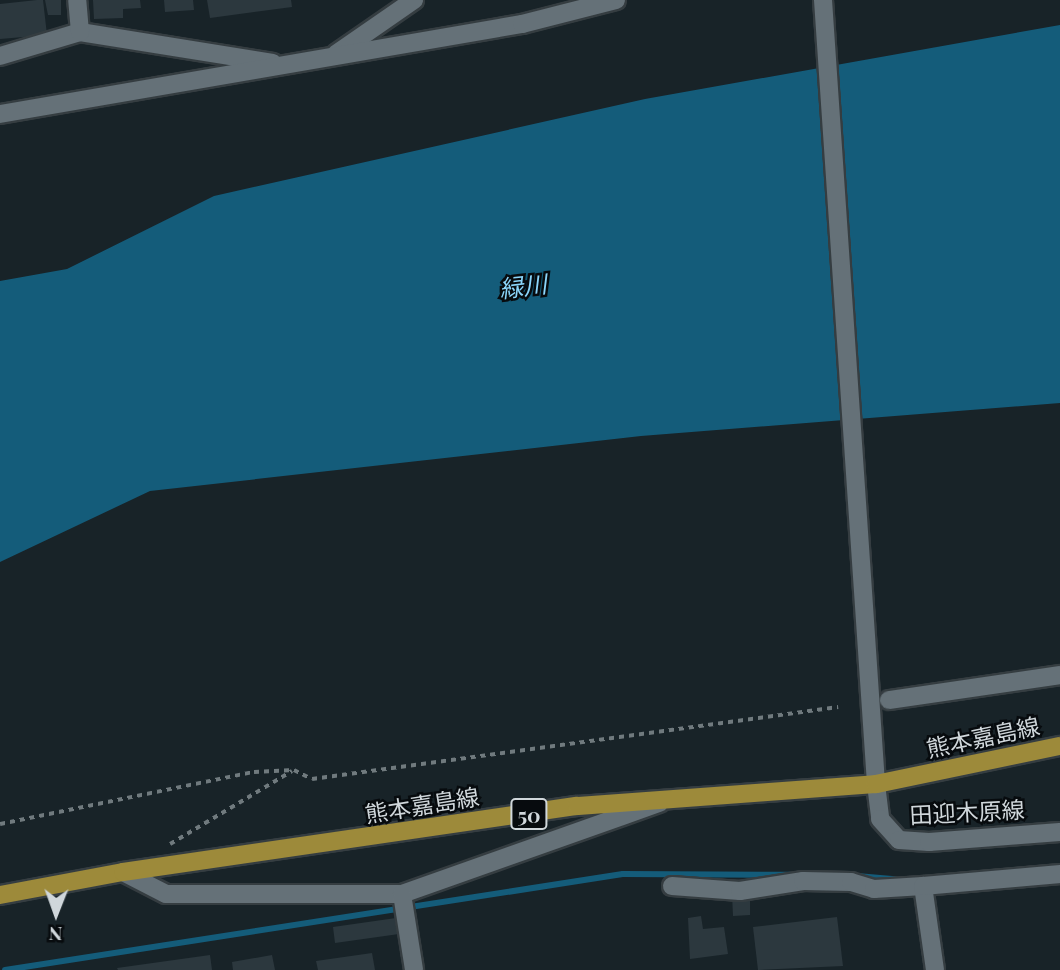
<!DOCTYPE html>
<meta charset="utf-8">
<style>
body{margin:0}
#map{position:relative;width:1060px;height:970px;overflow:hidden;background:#182328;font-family:"Playfair Display","Noto Sans JP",serif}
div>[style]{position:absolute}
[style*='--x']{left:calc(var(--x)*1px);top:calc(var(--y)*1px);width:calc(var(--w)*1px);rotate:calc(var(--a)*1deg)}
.water>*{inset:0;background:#145c7a}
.stream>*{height:6px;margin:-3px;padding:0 3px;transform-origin:3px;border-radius:3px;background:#145c7a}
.building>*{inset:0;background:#2c383e}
.path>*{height:3.5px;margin-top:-1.75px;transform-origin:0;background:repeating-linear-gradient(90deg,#707a7e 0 5px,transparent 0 10px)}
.roads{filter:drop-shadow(2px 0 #353d41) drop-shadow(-2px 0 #353d41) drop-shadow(0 2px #353d41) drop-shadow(0 -2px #353d41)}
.minor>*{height:18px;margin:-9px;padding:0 9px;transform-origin:9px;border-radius:9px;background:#657178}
.tertiary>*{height:18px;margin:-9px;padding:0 9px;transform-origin:9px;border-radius:9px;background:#657178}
.secondary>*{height:18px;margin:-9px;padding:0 9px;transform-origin:9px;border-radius:9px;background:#657178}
.primary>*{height:18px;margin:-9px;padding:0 9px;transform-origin:9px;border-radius:9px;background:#9d8a3a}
span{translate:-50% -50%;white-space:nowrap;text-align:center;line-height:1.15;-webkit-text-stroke:5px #070b0e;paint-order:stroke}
.shield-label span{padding:2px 5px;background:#070b0e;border:2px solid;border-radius:5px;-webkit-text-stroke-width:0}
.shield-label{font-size:21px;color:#d0d7db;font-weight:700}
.street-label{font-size:23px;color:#d0d7db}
.water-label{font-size:24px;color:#8bd5fa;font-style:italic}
.north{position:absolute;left:21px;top:879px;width:70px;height:70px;-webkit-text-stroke:5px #070b0e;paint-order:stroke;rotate:181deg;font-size:19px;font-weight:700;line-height:28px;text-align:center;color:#d0d7db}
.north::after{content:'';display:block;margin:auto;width:24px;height:32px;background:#d0d7db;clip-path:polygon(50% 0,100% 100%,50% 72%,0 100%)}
</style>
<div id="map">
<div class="water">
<i style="clip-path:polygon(1060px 25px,1060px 403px,641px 436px,150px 491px,0 562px,0 281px,67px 269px,214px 196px,645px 99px)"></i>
</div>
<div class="stream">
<i style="--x:857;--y:876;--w:38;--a:5"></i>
<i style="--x:5;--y:970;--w:625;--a:-8.83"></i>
<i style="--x:623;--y:874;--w:167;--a:0.3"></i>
</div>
<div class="building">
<i style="clip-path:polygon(37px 0,43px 0,47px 35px,0 39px,0 4px)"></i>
<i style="clip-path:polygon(45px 0,61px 0,61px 15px,48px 15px)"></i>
<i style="clip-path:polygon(93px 0,140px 0,141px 8px,123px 9px,123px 18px,94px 19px)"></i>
<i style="clip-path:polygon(164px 0,193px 0,194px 10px,165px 12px)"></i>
<i style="clip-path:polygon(207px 0,291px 0,292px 7px,210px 18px)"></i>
<i style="clip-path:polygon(732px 894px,750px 894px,750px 915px,733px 916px)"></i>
<i style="clip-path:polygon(701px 916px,703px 929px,724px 927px,728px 954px,690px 959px,688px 918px)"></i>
<i style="clip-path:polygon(837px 917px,843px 966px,758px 970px,753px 927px)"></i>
<i style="clip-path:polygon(396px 918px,399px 934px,335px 943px,333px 927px)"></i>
<i style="clip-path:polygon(372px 953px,375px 970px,318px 970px,316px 961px)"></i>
<i style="clip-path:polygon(210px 955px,212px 970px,118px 970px,117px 968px)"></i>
<i style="clip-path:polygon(272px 955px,275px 970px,233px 970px,232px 962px)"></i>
</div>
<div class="path">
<i style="--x:0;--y:824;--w:259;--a:-11.6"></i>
<i style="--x:254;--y:772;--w:40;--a:-2.9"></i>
<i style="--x:294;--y:770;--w:20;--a:27"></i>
<i style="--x:312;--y:779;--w:531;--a:-7.79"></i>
<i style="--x:170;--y:844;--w:142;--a:-30.9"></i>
</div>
<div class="roads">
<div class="minor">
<i style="--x:80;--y:32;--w:195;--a:9.1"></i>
<i style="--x:336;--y:54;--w:95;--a:-34.7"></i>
<i style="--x:0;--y:56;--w:84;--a:-16.7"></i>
<i style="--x:80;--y:32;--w:32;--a:-95"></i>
<i style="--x:0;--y:114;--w:530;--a:-9.78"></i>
<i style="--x:522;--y:24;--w:97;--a:-14.3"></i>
<i style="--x:889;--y:700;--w:173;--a:-8.3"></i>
<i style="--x:123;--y:872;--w:48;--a:27.1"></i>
<i style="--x:166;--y:894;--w:236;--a:0"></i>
<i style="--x:402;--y:894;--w:273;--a:-19.5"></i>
<i style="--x:672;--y:886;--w:68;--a:4.2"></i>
<i style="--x:740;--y:891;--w:64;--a:-9"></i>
<i style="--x:803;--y:881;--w:48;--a:1.2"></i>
<i style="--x:851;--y:882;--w:24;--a:17"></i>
<i style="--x:874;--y:889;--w:49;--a:-3.5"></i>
<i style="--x:402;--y:894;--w:77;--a:81"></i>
<i style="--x:935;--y:970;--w:85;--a:-98.1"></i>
<i style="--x:923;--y:886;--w:138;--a:-5"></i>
</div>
<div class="tertiary">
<i style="--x:823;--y:0;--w:786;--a:86.13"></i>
</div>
<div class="secondary">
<i style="--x:876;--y:784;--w:35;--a:83"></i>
<i style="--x:880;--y:819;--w:28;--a:48"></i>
<i style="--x:899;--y:840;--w:30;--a:4"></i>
<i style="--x:929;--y:842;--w:131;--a:-4.4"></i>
</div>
<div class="primary">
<i style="--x:0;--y:895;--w:125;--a:-10.6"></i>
<i style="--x:123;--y:872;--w:459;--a:-8.3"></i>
<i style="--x:577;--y:806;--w:300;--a:-4.2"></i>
<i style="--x:876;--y:784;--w:188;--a:-11.7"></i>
</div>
</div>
<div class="shield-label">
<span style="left:529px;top:814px">50</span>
</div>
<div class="street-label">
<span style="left:983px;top:737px;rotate:-12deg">熊本嘉島線</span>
<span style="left:422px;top:805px;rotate:-9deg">熊本嘉島線</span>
<span style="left:967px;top:812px;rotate:-3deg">田迎木原線</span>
</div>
<div class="water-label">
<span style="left:523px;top:286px;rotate:-7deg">緑川</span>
</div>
<div class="north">N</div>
</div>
